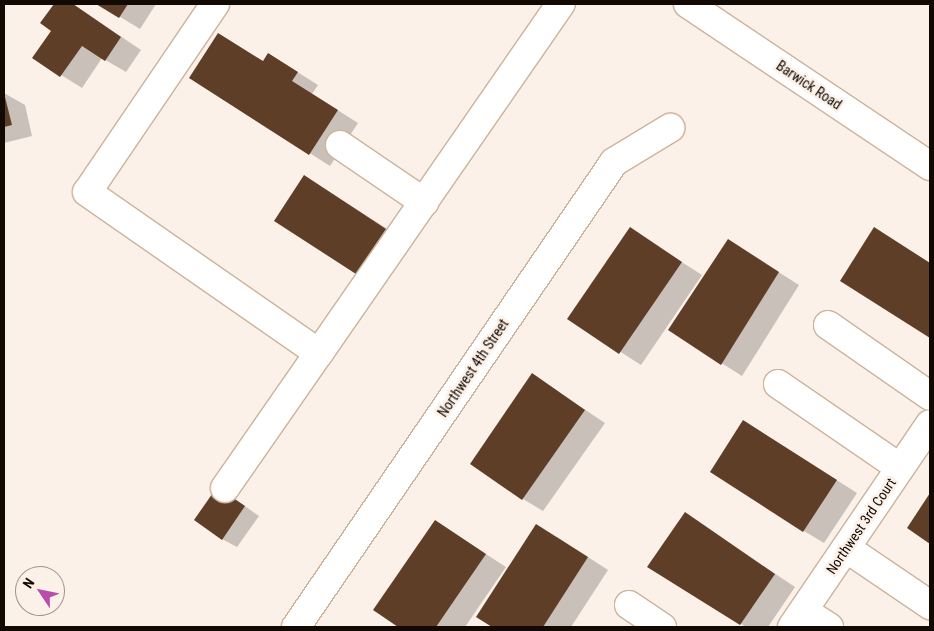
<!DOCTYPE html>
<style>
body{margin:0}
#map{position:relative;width:934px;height:631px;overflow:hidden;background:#fcf1e8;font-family:"Roboto Condensed",sans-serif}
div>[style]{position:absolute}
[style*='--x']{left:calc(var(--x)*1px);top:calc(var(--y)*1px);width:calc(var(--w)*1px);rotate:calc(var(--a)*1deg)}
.shadow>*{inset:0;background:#0003}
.building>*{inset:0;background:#5f3e28}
.roads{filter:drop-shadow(1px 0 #ccb39c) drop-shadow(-1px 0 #ccb39c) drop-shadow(0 1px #ccb39c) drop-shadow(0 -1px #ccb39c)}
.minor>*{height:28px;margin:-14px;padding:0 14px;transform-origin:14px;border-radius:14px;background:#fff}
span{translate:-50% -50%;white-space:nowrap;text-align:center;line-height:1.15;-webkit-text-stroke:5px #fcf1e8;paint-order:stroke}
.street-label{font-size:14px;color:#120903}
.frame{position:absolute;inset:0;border:5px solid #120903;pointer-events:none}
.north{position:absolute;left:15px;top:566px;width:50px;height:50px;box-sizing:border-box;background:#fcf1e8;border:1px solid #9e948c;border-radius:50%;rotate:304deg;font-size:14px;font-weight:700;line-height:20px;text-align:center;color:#120903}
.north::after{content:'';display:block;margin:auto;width:18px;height:22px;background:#ba4dac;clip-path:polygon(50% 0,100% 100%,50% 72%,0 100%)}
</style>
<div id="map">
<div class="shadow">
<i style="clip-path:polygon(55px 4px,73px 4px,141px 50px,126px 72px,102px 58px,82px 88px,34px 58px,53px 30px,42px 23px)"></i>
<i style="clip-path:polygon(99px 4px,156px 4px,140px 29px)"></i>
<i style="clip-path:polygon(269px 54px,318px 85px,312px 94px,358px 123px,330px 166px,190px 77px,264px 62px)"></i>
<i style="clip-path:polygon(4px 93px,25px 105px,32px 136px,4px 143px)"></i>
<i style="clip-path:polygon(325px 189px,406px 241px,377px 285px,356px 273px)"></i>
<i style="clip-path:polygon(630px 229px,702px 275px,641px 365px,569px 319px)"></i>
<i style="clip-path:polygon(728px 240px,799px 285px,742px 376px,669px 330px)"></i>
<i style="clip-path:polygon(895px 241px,930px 263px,930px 337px,842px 280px)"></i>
<i style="clip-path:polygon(533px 375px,605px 423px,543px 511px,523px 499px)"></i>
<i style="clip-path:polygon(744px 421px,857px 493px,824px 543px,804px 531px)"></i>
<i style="clip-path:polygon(232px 497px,259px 516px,237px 547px,222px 539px)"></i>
<i style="clip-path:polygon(685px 514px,795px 587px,768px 627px,746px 627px,649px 567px)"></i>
<i style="clip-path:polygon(435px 521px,506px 567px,465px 627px,400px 627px,375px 610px)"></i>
<i style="clip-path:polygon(557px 537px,608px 570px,571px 627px,495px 627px,478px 616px)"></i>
</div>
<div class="building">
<i style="clip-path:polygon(54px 4px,73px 4px,121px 37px,105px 61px,82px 46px,60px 77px,32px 58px,51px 31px,40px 23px)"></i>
<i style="clip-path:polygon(96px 4px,128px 4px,119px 18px)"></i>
<i style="clip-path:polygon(218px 33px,263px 61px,268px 53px,298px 72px,292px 81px,338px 110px,309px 155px,189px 78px)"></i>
<i style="clip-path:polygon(4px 93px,12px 125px,4px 127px)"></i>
<i style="clip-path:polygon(304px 175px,386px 229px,356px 274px,274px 221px)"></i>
<i style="clip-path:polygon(630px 227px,682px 262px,619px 354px,567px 319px)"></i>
<i style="clip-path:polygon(874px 227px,930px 263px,930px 338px,840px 281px)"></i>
<i style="clip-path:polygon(728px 239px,779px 272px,721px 365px,668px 330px)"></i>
<i style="clip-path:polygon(532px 373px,585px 410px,522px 500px,470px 464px)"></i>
<i style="clip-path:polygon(743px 420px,837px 480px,803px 532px,710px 472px)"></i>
<i style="clip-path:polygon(217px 487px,245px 506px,222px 540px,194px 520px)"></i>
<i style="clip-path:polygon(930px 493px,930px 544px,907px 528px)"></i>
<i style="clip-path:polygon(685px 512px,775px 574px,740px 625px,647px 567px)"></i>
<i style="clip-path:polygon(435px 520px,486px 554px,436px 627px,398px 627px,373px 610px)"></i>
<i style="clip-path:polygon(536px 524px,588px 557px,543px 627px,492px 627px,476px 617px)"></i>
</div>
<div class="roads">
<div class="minor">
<i style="--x:215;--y:4;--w:227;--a:124.2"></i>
<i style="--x:87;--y:192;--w:282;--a:34.8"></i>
<i style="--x:319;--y:353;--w:425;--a:-55.3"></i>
<i style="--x:688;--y:4;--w:291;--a:33.8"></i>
<i style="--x:340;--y:145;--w:102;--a:34.2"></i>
<i style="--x:828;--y:325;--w:124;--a:34.8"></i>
<i style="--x:778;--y:384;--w:148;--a:34.5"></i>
<i style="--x:225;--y:488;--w:165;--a:-55.2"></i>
<i style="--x:846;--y:548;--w:102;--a:34.2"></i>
<i style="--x:629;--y:605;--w:40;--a:34"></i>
<i style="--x:804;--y:611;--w:30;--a:33"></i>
<i style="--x:296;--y:627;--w:563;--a:-55.63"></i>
<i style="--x:614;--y:162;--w:66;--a:-31.3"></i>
<i style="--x:792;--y:627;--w:245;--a:-55.8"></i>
</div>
</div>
<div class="street-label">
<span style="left:809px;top:85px;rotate:34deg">Barwick Road</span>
<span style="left:473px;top:368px;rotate:-56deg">Northwest 4th Street</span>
<span style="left:861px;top:526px;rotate:-56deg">Northwest 3rd Court</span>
</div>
<div class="frame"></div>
<div class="north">N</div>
</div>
